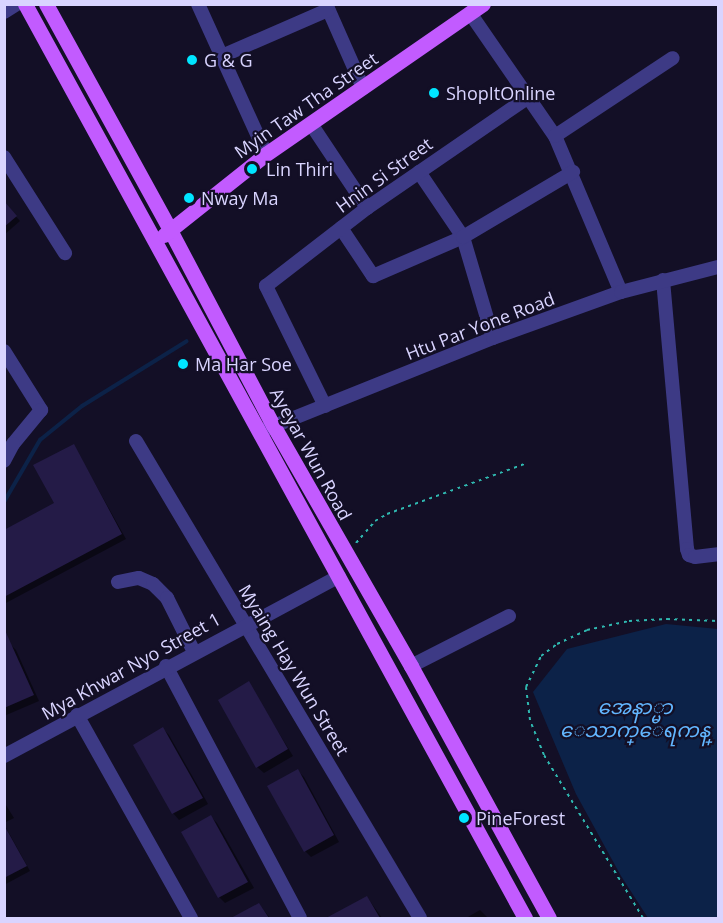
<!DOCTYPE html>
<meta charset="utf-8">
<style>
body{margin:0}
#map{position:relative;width:723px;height:923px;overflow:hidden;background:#130f26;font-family:"Open Sans","Noto Sans Myanmar",sans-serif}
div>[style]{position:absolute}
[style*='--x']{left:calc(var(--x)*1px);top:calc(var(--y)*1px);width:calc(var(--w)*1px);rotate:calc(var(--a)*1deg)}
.water>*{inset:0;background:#0c2248}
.shadow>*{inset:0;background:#0007}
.stream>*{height:4px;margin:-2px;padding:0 2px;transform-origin:2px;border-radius:2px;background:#0c2248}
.building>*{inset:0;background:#241b47}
.path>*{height:2px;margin-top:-1px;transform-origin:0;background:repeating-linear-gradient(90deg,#2fb8b0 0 3px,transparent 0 7.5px)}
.minor>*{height:14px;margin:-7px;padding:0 7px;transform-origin:7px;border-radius:7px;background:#3d3a85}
.major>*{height:15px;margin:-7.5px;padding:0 7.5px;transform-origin:7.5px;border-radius:7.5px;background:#c25bff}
.dots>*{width:16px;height:16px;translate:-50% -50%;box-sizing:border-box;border:3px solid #130f26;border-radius:50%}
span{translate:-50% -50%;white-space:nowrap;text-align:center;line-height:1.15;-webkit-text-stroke:4.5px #130f26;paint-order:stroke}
.poi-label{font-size:18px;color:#d9d4ff}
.left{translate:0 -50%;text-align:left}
.street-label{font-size:18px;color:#d9d4ff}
.water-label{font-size:20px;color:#62b6ff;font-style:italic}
.frame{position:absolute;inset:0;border:6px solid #d9d4ff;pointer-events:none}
</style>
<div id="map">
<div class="water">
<i style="clip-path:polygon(666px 624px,718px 629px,718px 918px,648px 918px,621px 876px,576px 794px,533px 692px,567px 649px)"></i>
</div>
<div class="shadow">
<i style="clip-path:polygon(4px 203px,20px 221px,4px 235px)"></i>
<i style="clip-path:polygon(74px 446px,126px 539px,4px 604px,4px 531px,56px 504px)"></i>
<i style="clip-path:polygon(10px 644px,16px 650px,39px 701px,4px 716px,4px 647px)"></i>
<i style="clip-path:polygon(248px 683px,293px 756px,264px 773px,257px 767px)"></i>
<i style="clip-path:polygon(163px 729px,169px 735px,208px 804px,179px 820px,173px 813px)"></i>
<i style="clip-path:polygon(298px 771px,304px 777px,339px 842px,311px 857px,305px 851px)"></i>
<i style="clip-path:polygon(4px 802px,14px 818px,4px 823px)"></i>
<i style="clip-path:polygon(211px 817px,217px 823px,254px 888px,225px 903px,219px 897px)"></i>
<i style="clip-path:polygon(4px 824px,30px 871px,4px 885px)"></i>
<i style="clip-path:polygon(367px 897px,382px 918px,336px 918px,335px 915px)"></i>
<i style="clip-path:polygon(259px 904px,270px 918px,234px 918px)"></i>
<i style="clip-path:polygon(480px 910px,488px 918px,466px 918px)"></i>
</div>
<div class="stream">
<i style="--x:4;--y:502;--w:72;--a:-59.9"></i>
<i style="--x:40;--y:440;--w:54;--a:-39"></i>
<i style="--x:82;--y:406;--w:123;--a:-31.8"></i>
</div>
<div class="building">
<i style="clip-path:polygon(4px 201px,17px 216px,4px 227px)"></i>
<i style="clip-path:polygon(74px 444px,122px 534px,4px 597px,4px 530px,54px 503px,33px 465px)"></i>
<i style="clip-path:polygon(4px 628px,34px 695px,4px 708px)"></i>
<i style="clip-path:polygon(249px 681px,288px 749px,256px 768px,218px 700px)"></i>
<i style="clip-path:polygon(163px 727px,203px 798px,172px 814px,133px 745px)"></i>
<i style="clip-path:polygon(298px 769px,334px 835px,304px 852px,267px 786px)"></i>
<i style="clip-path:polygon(211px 815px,248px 882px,218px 898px,181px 832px)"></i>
<i style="clip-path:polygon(4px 825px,27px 866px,4px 878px)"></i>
<i style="clip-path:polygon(367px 896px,380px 918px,326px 918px)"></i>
<i style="clip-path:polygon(259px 903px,269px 918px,231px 918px)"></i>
</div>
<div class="path">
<i style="--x:356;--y:543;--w:29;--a:-49"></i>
<i style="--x:375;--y:521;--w:14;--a:-30"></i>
<i style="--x:387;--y:514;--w:149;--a:-20"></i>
<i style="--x:643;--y:918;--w:191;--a:-121.3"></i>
<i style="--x:544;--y:755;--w:38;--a:-112"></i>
<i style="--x:530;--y:720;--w:33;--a:-97"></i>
<i style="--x:526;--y:687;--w:34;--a:-64"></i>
<i style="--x:541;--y:656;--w:20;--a:-37"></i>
<i style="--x:557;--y:644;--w:33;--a:-25"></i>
<i style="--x:587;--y:630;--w:43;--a:-12.1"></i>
<i style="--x:629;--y:621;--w:38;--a:-3"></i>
<i style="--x:667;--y:619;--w:51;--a:2.2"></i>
</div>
<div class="minor">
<i style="--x:198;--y:4;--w:165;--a:65.6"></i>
<i style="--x:326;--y:4;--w:92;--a:66.2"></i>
<i style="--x:4;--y:12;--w:15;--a:-32"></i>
<i style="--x:470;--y:13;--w:150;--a:55.4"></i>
<i style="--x:555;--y:136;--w:169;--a:67.1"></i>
<i style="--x:222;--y:56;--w:116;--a:-23.5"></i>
<i style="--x:311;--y:124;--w:101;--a:56.3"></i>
<i style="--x:555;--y:136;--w:141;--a:-33.5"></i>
<i style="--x:4;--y:157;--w:114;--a:57.6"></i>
<i style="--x:419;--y:172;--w:78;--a:55.9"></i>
<i style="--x:463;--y:237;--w:105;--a:73.5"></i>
<i style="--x:341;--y:228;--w:58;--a:56.3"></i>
<i style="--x:373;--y:276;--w:98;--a:-23.4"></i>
<i style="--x:463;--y:237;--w:128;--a:-30.6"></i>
<i style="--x:663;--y:280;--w:270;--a:84.9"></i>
<i style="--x:687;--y:549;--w:6;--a:72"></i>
<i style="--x:689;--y:555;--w:6;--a:18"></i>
<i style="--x:695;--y:557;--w:23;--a:-7"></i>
<i style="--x:4;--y:351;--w:70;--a:57.9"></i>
<i style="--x:41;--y:410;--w:44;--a:129.5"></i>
<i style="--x:13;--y:444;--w:19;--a:118"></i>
<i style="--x:325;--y:406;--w:134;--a:-116.2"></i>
<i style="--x:266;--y:286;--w:128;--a:-37.7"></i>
<i style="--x:367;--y:208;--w:194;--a:-34.5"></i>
<i style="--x:264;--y:430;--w:247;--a:-21.9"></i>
<i style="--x:493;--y:338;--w:136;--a:-19.8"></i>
<i style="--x:621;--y:292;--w:100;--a:-14.5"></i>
<i style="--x:136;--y:441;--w:555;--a:59.23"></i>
<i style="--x:118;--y:582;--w:21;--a:-11"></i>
<i style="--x:139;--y:578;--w:15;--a:23"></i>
<i style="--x:153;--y:584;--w:20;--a:45"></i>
<i style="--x:167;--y:598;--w:60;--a:63.4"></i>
<i style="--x:166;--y:666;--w:285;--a:62"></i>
<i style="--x:411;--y:666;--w:110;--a:-27"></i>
<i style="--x:77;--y:715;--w:233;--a:60.7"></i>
<i style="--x:4;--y:756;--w:380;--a:-28.2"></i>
</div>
<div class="major">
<i style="--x:25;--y:4;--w:1042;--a:61.32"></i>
<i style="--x:46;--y:4;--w:258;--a:61.2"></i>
<i style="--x:170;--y:230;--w:221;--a:62.2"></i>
<i style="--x:273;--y:425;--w:278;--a:60.2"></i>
<i style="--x:411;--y:666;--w:287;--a:61.3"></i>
<i style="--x:164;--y:235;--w:130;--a:-38.5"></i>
<i style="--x:266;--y:154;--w:264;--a:-34.7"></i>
</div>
<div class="dots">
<i style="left:192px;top:60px;background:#00e5ff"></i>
<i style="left:434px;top:93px;background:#00e5ff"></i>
<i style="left:252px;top:169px;background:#00e5ff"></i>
<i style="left:189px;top:198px;background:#00e5ff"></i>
<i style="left:183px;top:364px;background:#00e5ff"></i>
<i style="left:464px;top:818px;background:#00e5ff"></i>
</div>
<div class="poi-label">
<span class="left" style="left:204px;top:60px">G &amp; G</span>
<span class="left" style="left:446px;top:93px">ShopItOnline</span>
<span class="left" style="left:266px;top:169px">Lin Thiri</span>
<span class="left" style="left:201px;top:198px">Nway Ma</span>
<span class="left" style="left:195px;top:364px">Ma Har Soe</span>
<span class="left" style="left:476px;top:818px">PineForest</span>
</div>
<div class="street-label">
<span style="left:306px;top:105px;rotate:-35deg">Myin Taw Tha Street</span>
<span style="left:384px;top:175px;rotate:-36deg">Hnin Si Street</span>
<span style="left:480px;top:326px;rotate:-21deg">Htu Par Yone Road</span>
<span style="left:311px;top:454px;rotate:61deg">Ayeyar Wun Road</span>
<span style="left:131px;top:666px;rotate:-29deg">Mya Khwar Nyo Street 1</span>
<span style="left:294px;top:670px;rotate:59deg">Myaing Hay Wun Street</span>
</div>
<div class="water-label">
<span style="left:635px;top:718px">အေနာ္မာ<br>ေသာက္ေရကန္</span>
</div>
<div class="frame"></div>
</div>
